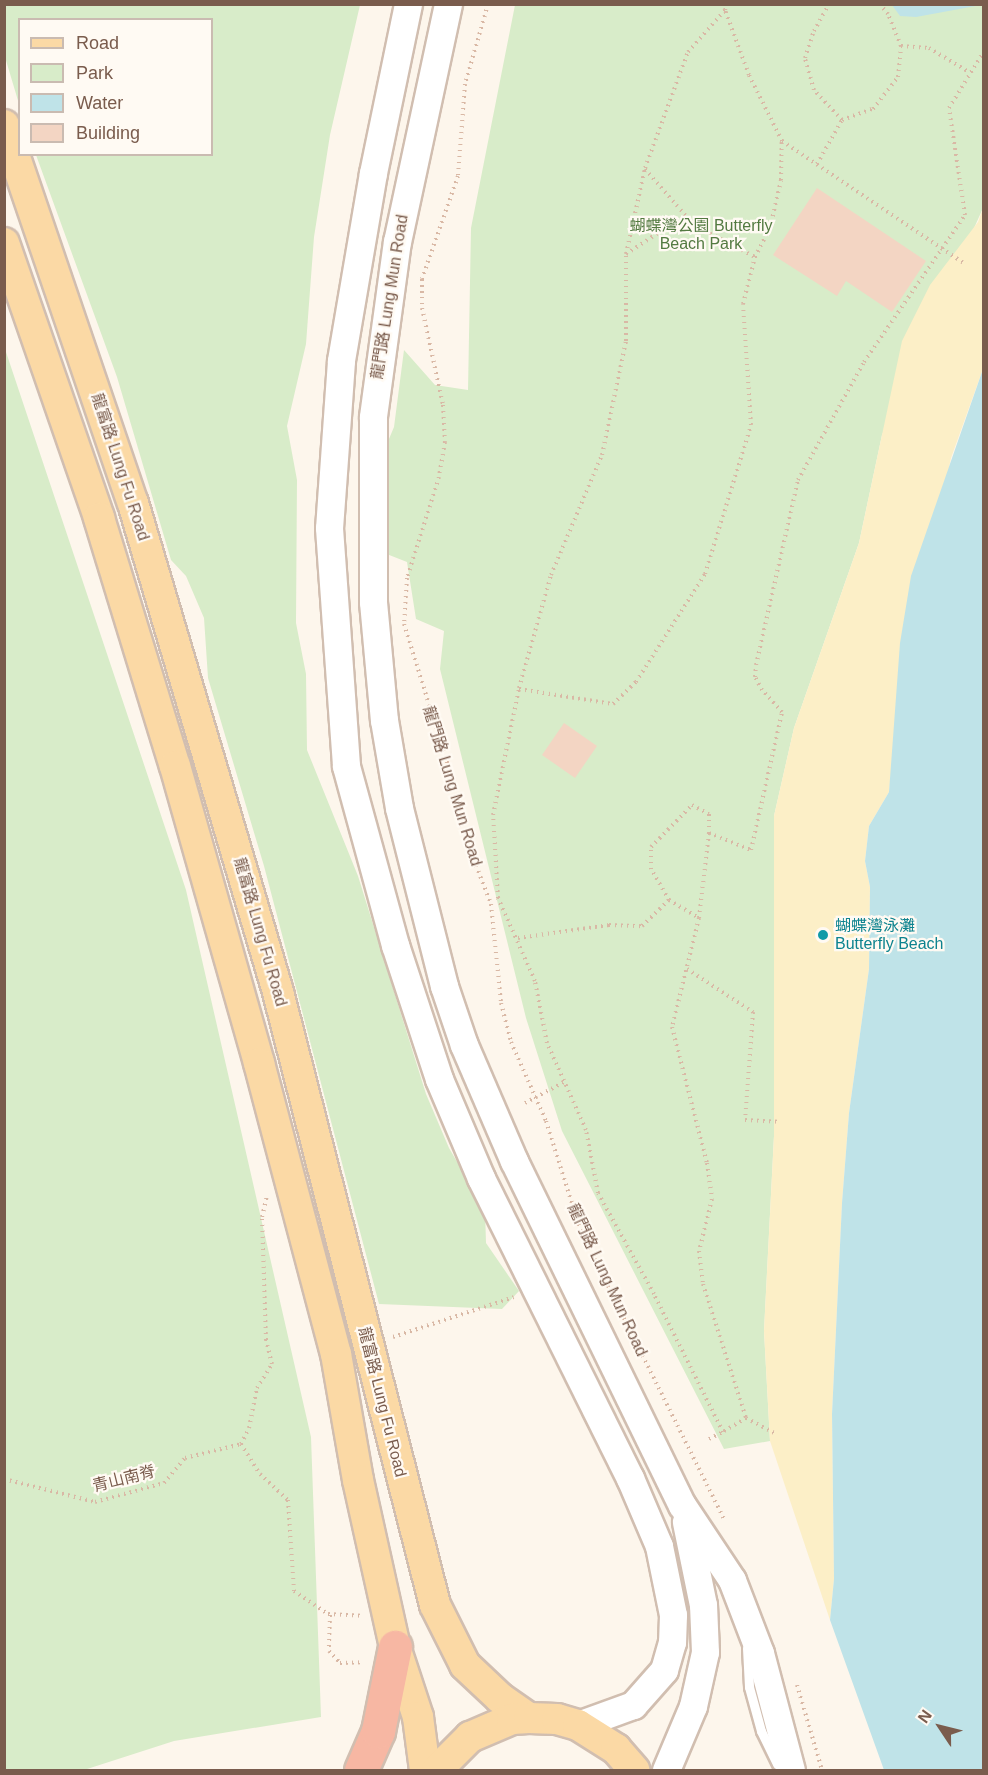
<!DOCTYPE html>
<meta charset="utf-8">
<style>
body{margin:0}
#map{position:relative;width:988px;height:1775px;overflow:hidden;background:#fdf6ec;font-family:Helvetica,"Noto Sans TC",sans-serif}
div>[style]{position:absolute}
[style*='--x']{left:calc(var(--x)*1px);top:calc(var(--y)*1px);width:calc(var(--w)*1px);rotate:calc(var(--a)*1deg)}
.green>*{inset:0;background:#d8ecc9}
.sand>*{inset:0;background:#fcefc7}
.water>*{inset:0;background:#bfe3e8}
.building>*{inset:0;background:#f3d5c3}
.path>*{height:4px;margin-top:-2px;transform-origin:0;background:repeating-linear-gradient(90deg,#d9b8a5 0 1.5px,transparent 0 6px)}
.roads{filter:drop-shadow(2px 0 #d1beb0) drop-shadow(-2px 0 #d1beb0) drop-shadow(0 2px #d1beb0) drop-shadow(0 -2px #d1beb0)}
.lane>*{height:9px;margin:-4.5px;padding:0 4.5px;transform-origin:4.5px;border-radius:4.5px;background:#fff}
.secondary>*{height:27px;margin:-13.5px;padding:0 13.5px;transform-origin:13.5px;border-radius:13.5px;background:#fff}
.primary>*{height:30px;margin:-15px;padding:0 15px;transform-origin:15px;border-radius:15px;background:#fbd9a5}
.highway>*{height:33px;margin:-16.5px;padding:0 16.5px;transform-origin:16.5px;border-radius:16.5px;background:#f7b7a3}
.dots>*{width:16px;height:16px;translate:-50% -50%;box-sizing:border-box;border:3px solid #fffaf3;border-radius:50%}
span{translate:-50% -50%;white-space:nowrap;text-align:center;line-height:1.15;-webkit-text-stroke:4.5px #fffaf3;paint-order:stroke}
.park-label{font-size:16px;color:#537a41}
.street-label{font-size:16px;color:#7a5c4d}
.culture-label{font-size:16px;color:#0d838f}
.left{translate:0 -50%;text-align:left}
.frame{position:absolute;inset:0;border:6px solid #7a5c4d;pointer-events:none}
.legend{position:absolute;left:18px;top:18px;width:195px;height:138px;box-sizing:border-box;background:#fffaf3;border:2px solid #cabbb1;margin:0;padding:8px 10px;list-style:none;font-size:18px;color:#7a5c4d}
.legend li{display:flex;align-items:center;gap:12px;height:30px}
.legend b{width:30px;border:2px solid #cabbb1}
.north{position:absolute;left:910px;top:1697px;width:60px;height:60px;-webkit-text-stroke:4px #fffaf3;paint-order:stroke;rotate:305deg;font-size:16px;font-weight:700;line-height:24px;text-align:center;color:#7a5c4d}
.north::after{content:'';display:block;margin:auto;width:21px;height:27px;background:#7a5c4d;clip-path:polygon(50% 0,100% 100%,50% 72%,0 100%)}
</style>
<div id="map">
<div class="green">
<i style="clip-path:polygon(4px 5px,360px 5px,330px 135px,314px 237px,306px 344px,287px 426px,297px 480px,296px 623px,306px 674px,307px 750px,358px 876px,426px 1094px,449px 1148px,485px 1210px,486px 1243px,519px 1291px,502px 1309px,379px 1304px,264px 866px,208px 678px,204px 618px,186px 576px,171px 560px,117px 377px,36px 155px,212px 154px,212px 20px,20px 20px,19px 104px,5px 57px)"></i>
<i style="clip-path:polygon(515px 5px,983px 5px,983px 208px,882px 435px,859px 543px,794px 728px,774px 816px,774px 1136px,764px 1331px,770px 1441px,724px 1449px,562px 1131px,526px 1018px,440px 669px,444px 631px,416px 619px,407px 562px,379px 551px,360px 508px,394px 427px,404px 350px,435px 385px,468px 390px,471px 228px)"></i>
<i style="clip-path:polygon(5px 349px,186px 890px,311px 1437px,321px 1717px,174px 1741px,84px 1770px,5px 1770px)"></i>
</div>
<div class="sand">
<i style="clip-path:polygon(983px 208px,983px 369px,951px 458px,897px 721px,889px 792px,869px 826px,865px 861px,870px 887px,869px 969px,849px 1113px,842px 1203px,832px 1414px,834px 1579px,830px 1620px,770px 1441px,764px 1331px,774px 1136px,774px 816px,794px 728px,859px 543px,902px 341px,930px 285px,978px 222px)"></i>
</div>
<div class="water">
<i style="clip-path:polygon(892px 5px,981px 5px,916px 17px,900px 16px)"></i>
<i style="clip-path:polygon(983px 369px,983px 1770px,884px 1770px,830px 1620px,834px 1579px,832px 1414px,842px 1203px,849px 1113px,869px 969px,870px 887px,865px 861px,869px 826px,889px 792px,900px 643px,911px 576px)"></i>
</div>
<div class="building">
<i style="clip-path:polygon(817px 188px,926px 261px,892px 312px,846px 281px,837px 296px,773px 255px)"></i>
<i style="clip-path:polygon(564px 723px,597px 746px,575px 778px,542px 755px)"></i>
</div>
<div class="path">
<i style="--x:488;--y:4;--w:83;--a:106"></i>
<i style="--x:465;--y:84;--w:92;--a:94.4"></i>
<i style="--x:458;--y:176;--w:109;--a:109.3"></i>
<i style="--x:422;--y:279;--w:29;--a:90"></i>
<i style="--x:422;--y:308;--w:99;--a:77.8"></i>
<i style="--x:443;--y:405;--w:37;--a:87"></i>
<i style="--x:445;--y:442;--w:36;--a:100"></i>
<i style="--x:439;--y:477;--w:106;--a:107.6"></i>
<i style="--x:407;--y:578;--w:46;--a:93.7"></i>
<i style="--x:404;--y:624;--w:155;--a:72.7"></i>
<i style="--x:450;--y:772;--w:61;--a:77.8"></i>
<i style="--x:463;--y:832;--w:77;--a:68.7"></i>
<i style="--x:491;--y:904;--w:100;--a:84.2"></i>
<i style="--x:501;--y:1003;--w:40;--a:75.6"></i>
<i style="--x:511;--y:1042;--w:86;--a:66.1"></i>
<i style="--x:546;--y:1121;--w:116;--a:72.5"></i>
<i style="--x:581;--y:1232;--w:321;--a:63.5"></i>
<i style="--x:901;--y:46;--w:28;--a:4"></i>
<i style="--x:929;--y:48;--w:47;--a:31"></i>
<i style="--x:842;--y:120;--w:33;--a:-20"></i>
<i style="--x:873;--y:109;--w:41;--a:-52"></i>
<i style="--x:898;--y:77;--w:31;--a:-84"></i>
<i style="--x:901;--y:46;--w:35;--a:-112"></i>
<i style="--x:888;--y:14;--w:13;--a:-129"></i>
<i style="--x:782;--y:141;--w:220;--a:33.9"></i>
<i style="--x:817;--y:164;--w:51;--a:-60.4"></i>
<i style="--x:842;--y:120;--w:41;--a:-133"></i>
<i style="--x:814;--y:90;--w:33;--a:-106"></i>
<i style="--x:805;--y:58;--w:28;--a:-72"></i>
<i style="--x:814;--y:31;--w:31;--a:-61"></i>
<i style="--x:645;--y:169;--w:73;--a:48.9"></i>
<i style="--x:626;--y:254;--w:45;--a:-33.3"></i>
<i style="--x:664;--y:229;--w:30;--a:-8"></i>
<i style="--x:694;--y:225;--w:69;--a:27.7"></i>
<i style="--x:519;--y:689;--w:95;--a:9.1"></i>
<i style="--x:613;--y:704;--w:32;--a:-44"></i>
<i style="--x:636;--y:682;--w:128;--a:-57.4"></i>
<i style="--x:705;--y:574;--w:156;--a:-72.8"></i>
<i style="--x:751;--y:425;--w:121;--a:-93.8"></i>
<i style="--x:743;--y:304;--w:49;--a:-75.7"></i>
<i style="--x:755;--y:257;--w:33;--a:-63"></i>
<i style="--x:770;--y:228;--w:49;--a:-77.1"></i>
<i style="--x:781;--y:180;--w:39;--a:-89"></i>
<i style="--x:782;--y:141;--w:74;--a:-116.6"></i>
<i style="--x:749;--y:75;--w:69;--a:-110.3"></i>
<i style="--x:725;--y:10;--w:6;--a:-72"></i>
<i style="--x:669;--y:900;--w:36;--a:-120"></i>
<i style="--x:651;--y:869;--w:22;--a:-90"></i>
<i style="--x:651;--y:847;--w:59;--a:-45.7"></i>
<i style="--x:692;--y:805;--w:19;--a:28"></i>
<i style="--x:709;--y:814;--w:19;--a:90"></i>
<i style="--x:709;--y:833;--w:45;--a:22"></i>
<i style="--x:751;--y:850;--w:141;--a:-77.3"></i>
<i style="--x:782;--y:712;--w:30;--a:-132"></i>
<i style="--x:762;--y:690;--w:15;--a:-118"></i>
<i style="--x:755;--y:677;--w:12;--a:-85"></i>
<i style="--x:756;--y:665;--w:190;--a:-77.2"></i>
<i style="--x:798;--y:480;--w:135;--a:-60.8"></i>
<i style="--x:864;--y:362;--w:178;--a:-55.5"></i>
<i style="--x:965;--y:215;--w:108;--a:-98.5"></i>
<i style="--x:949;--y:108;--w:67;--a:-58.4"></i>
<i style="--x:699;--y:918;--w:112;--a:103.9"></i>
<i style="--x:672;--y:1027;--w:140;--a:75.6"></i>
<i style="--x:707;--y:1163;--w:36;--a:82"></i>
<i style="--x:712;--y:1199;--w:54;--a:104"></i>
<i style="--x:699;--y:1251;--w:33;--a:83"></i>
<i style="--x:703;--y:1284;--w:141;--a:72.2"></i>
<i style="--x:746;--y:1418;--w:27;--a:149"></i>
<i style="--x:518;--y:938;--w:92;--a:-8.1"></i>
<i style="--x:609;--y:925;--w:33;--a:2"></i>
<i style="--x:642;--y:926;--w:37;--a:-44"></i>
<i style="--x:669;--y:900;--w:35;--a:31"></i>
<i style="--x:699;--y:918;--w:86;--a:-83.3"></i>
<i style="--x:687;--y:969;--w:79;--a:33.1"></i>
<i style="--x:753;--y:1012;--w:108;--a:94.2"></i>
<i style="--x:745;--y:1120;--w:35;--a:3"></i>
<i style="--x:525;--y:1103;--w:44;--a:-28.3"></i>
<i style="--x:393;--y:1337;--w:127;--a:-18.3"></i>
<i style="--x:746;--y:1418;--w:32;--a:28"></i>
<i style="--x:709;--y:1439;--w:16;--a:-27"></i>
<i style="--x:723;--y:1432;--w:154;--a:-116.6"></i>
<i style="--x:654;--y:1294;--w:115;--a:-119"></i>
<i style="--x:598;--y:1193;--w:64;--a:-100.8"></i>
<i style="--x:586;--y:1130;--w:95;--a:-114.1"></i>
<i style="--x:547;--y:1043;--w:63;--a:-101"></i>
<i style="--x:535;--y:981;--w:91;--a:-114"></i>
<i style="--x:498;--y:898;--w:83;--a:-93.4"></i>
<i style="--x:493;--y:815;--w:130;--a:-78.4"></i>
<i style="--x:519;--y:688;--w:117;--a:-74.2"></i>
<i style="--x:551;--y:575;--w:130;--a:-67"></i>
<i style="--x:602;--y:455;--w:116;--a:-78.1"></i>
<i style="--x:626;--y:341;--w:87;--a:-90"></i>
<i style="--x:626;--y:254;--w:88;--a:-77.5"></i>
<i style="--x:645;--y:168;--w:124;--a:-69.7"></i>
<i style="--x:688;--y:52;--w:56;--a:-48.6"></i>
<i style="--x:241;--y:1444;--w:18;--a:-63"></i>
<i style="--x:249;--y:1428;--w:41;--a:-78.7"></i>
<i style="--x:257;--y:1388;--w:28;--a:-58"></i>
<i style="--x:272;--y:1364;--w:25;--a:-104"></i>
<i style="--x:266;--y:1340;--w:123;--a:-91.9"></i>
<i style="--x:262;--y:1217;--w:22;--a:-77"></i>
<i style="--x:241;--y:1444;--w:36;--a:58"></i>
<i style="--x:260;--y:1474;--w:38;--a:43"></i>
<i style="--x:288;--y:1500;--w:91;--a:86.2"></i>
<i style="--x:294;--y:1591;--w:41;--a:34.1"></i>
<i style="--x:328;--y:1614;--w:34;--a:3"></i>
<i style="--x:4;--y:1479;--w:94;--a:14.2"></i>
<i style="--x:95;--y:1502;--w:72;--a:-15.4"></i>
<i style="--x:164;--y:1483;--w:33;--a:-50"></i>
<i style="--x:185;--y:1458;--w:58;--a:-14"></i>
<i style="--x:330;--y:1615;--w:36;--a:92"></i>
<i style="--x:329;--y:1651;--w:16;--a:47"></i>
<i style="--x:340;--y:1663;--w:23;--a:-2"></i>
<i style="--x:797;--y:1685;--w:89;--a:73.6"></i>
</div>
<div class="roads">
<div class="lane">
<i style="--x:747;--y:1648;--w:39;--a:87"></i>
<i style="--x:749;--y:1687;--w:46;--a:74.7"></i>
<i style="--x:761;--y:1731;--w:37;--a:64"></i>
</div>
<div class="secondary">
<i style="--x:408;--y:4;--w:173;--a:101.7"></i>
<i style="--x:373;--y:173;--w:191;--a:99.7"></i>
<i style="--x:341;--y:361;--w:167;--a:94.1"></i>
<i style="--x:329;--y:528;--w:239;--a:85.9"></i>
<i style="--x:346;--y:766;--w:186;--a:74.7"></i>
<i style="--x:395;--y:945;--w:141;--a:71.8"></i>
<i style="--x:439;--y:1079;--w:108;--a:67"></i>
<i style="--x:481;--y:1178;--w:335;--a:63.6"></i>
<i style="--x:630;--y:1478;--w:74;--a:66.9"></i>
<i style="--x:659;--y:1546;--w:70;--a:78.5"></i>
<i style="--x:673;--y:1615;--w:27;--a:92"></i>
<i style="--x:672;--y:1642;--w:29;--a:106"></i>
<i style="--x:664;--y:1670;--w:47;--a:131.5"></i>
<i style="--x:633;--y:1705;--w:59;--a:160"></i>
<i style="--x:448;--y:4;--w:242;--a:102.1"></i>
<i style="--x:397;--y:241;--w:178;--a:97.8"></i>
<i style="--x:373;--y:417;--w:185;--a:90"></i>
<i style="--x:373;--y:602;--w:119;--a:84.7"></i>
<i style="--x:384;--y:720;--w:89;--a:80.3"></i>
<i style="--x:399;--y:808;--w:184;--a:75.8"></i>
<i style="--x:444;--y:986;--w:62;--a:71.3"></i>
<i style="--x:464;--y:1045;--w:126;--a:66.7"></i>
<i style="--x:514;--y:1161;--w:383;--a:64"></i>
<i style="--x:682;--y:1505;--w:90;--a:56.3"></i>
<i style="--x:732;--y:1580;--w:78;--a:69"></i>
<i style="--x:760;--y:1653;--w:121;--a:75.2"></i>
<i style="--x:666;--y:1770;--w:69;--a:-67.1"></i>
<i style="--x:693;--y:1706;--w:55;--a:-77.5"></i>
<i style="--x:705;--y:1652;--w:47;--a:-92.4"></i>
<i style="--x:703;--y:1605;--w:85;--a:-101.6"></i>
</div>
<div class="primary">
<i style="--x:4;--y:125;--w:399;--a:71.2"></i>
<i style="--x:133;--y:503;--w:510;--a:73.48"></i>
<i style="--x:278;--y:992;--w:633;--a:75.63"></i>
<i style="--x:435;--y:1605;--w:67;--a:63.4"></i>
<i style="--x:465;--y:1665;--w:48;--a:43.3"></i>
<i style="--x:500;--y:1698;--w:35;--a:35"></i>
<i style="--x:4;--y:243;--w:291;--a:70.9"></i>
<i style="--x:99;--y:518;--w:259;--a:73"></i>
<i style="--x:175;--y:766;--w:309;--a:74.2"></i>
<i style="--x:259;--y:1063;--w:301;--a:75.2"></i>
<i style="--x:336;--y:1354;--w:128;--a:80.1"></i>
<i style="--x:358;--y:1480;--w:171;--a:77.5"></i>
<i style="--x:395;--y:1647;--w:74;--a:71.8"></i>
<i style="--x:418;--y:1717;--w:53;--a:82.5"></i>
<i style="--x:437;--y:1770;--w:47;--a:-45"></i>
<i style="--x:470;--y:1737;--w:46;--a:-23.2"></i>
<i style="--x:512;--y:1719;--w:17;--a:-3"></i>
<i style="--x:529;--y:1718;--w:28;--a:2"></i>
<i style="--x:557;--y:1719;--w:22;--a:16"></i>
<i style="--x:578;--y:1725;--w:45;--a:32.3"></i>
<i style="--x:616;--y:1749;--w:28;--a:49"></i>
</div>
<div class="highway">
<i style="--x:361;--y:1770;--w:43;--a:-66.4"></i>
<i style="--x:378;--y:1731;--w:86;--a:-78.6"></i>
</div>
</div>
<div class="dots">
<i style="left:823px;top:935px;background:#0f9aa8"></i>
</div>
<div class="park-label">
<span style="left:701px;top:235px">蝴蝶灣公園 Butterfly<br>Beach Park</span>
</div>
<div class="street-label">
<span style="left:390px;top:297px;rotate:-81deg">龍門路 Lung Mun Road</span>
<span style="left:120px;top:467px;rotate:72deg">龍富路 Lung Fu Road</span>
<span style="left:452px;top:786px;rotate:73deg">龍門路 Lung Mun Road</span>
<span style="left:260px;top:932px;rotate:74deg">龍富路 Lung Fu Road</span>
<span style="left:607px;top:1280px;rotate:65deg">龍門路 Lung Mun Road</span>
<span style="left:382px;top:1402px;rotate:76deg">龍富路 Lung Fu Road</span>
<span style="left:124px;top:1479px;rotate:-14deg">青山南脊</span>
</div>
<div class="culture-label">
<span class="left" style="left:835px;top:935px">蝴蝶灣泳灘<br>Butterfly Beach</span>
</div>
<div class="frame"></div>
<ul class="legend">
<li><b style="height:8px;background:#fbd9a5"></b>Road</li>
<li><b style="height:16px;background:#d8ecc9"></b>Park</li>
<li><b style="height:16px;background:#bfe3e8"></b>Water</li>
<li><b style="height:16px;background:#f3d5c3"></b>Building</li>
</ul>
<div class="north">N</div>
</div>
